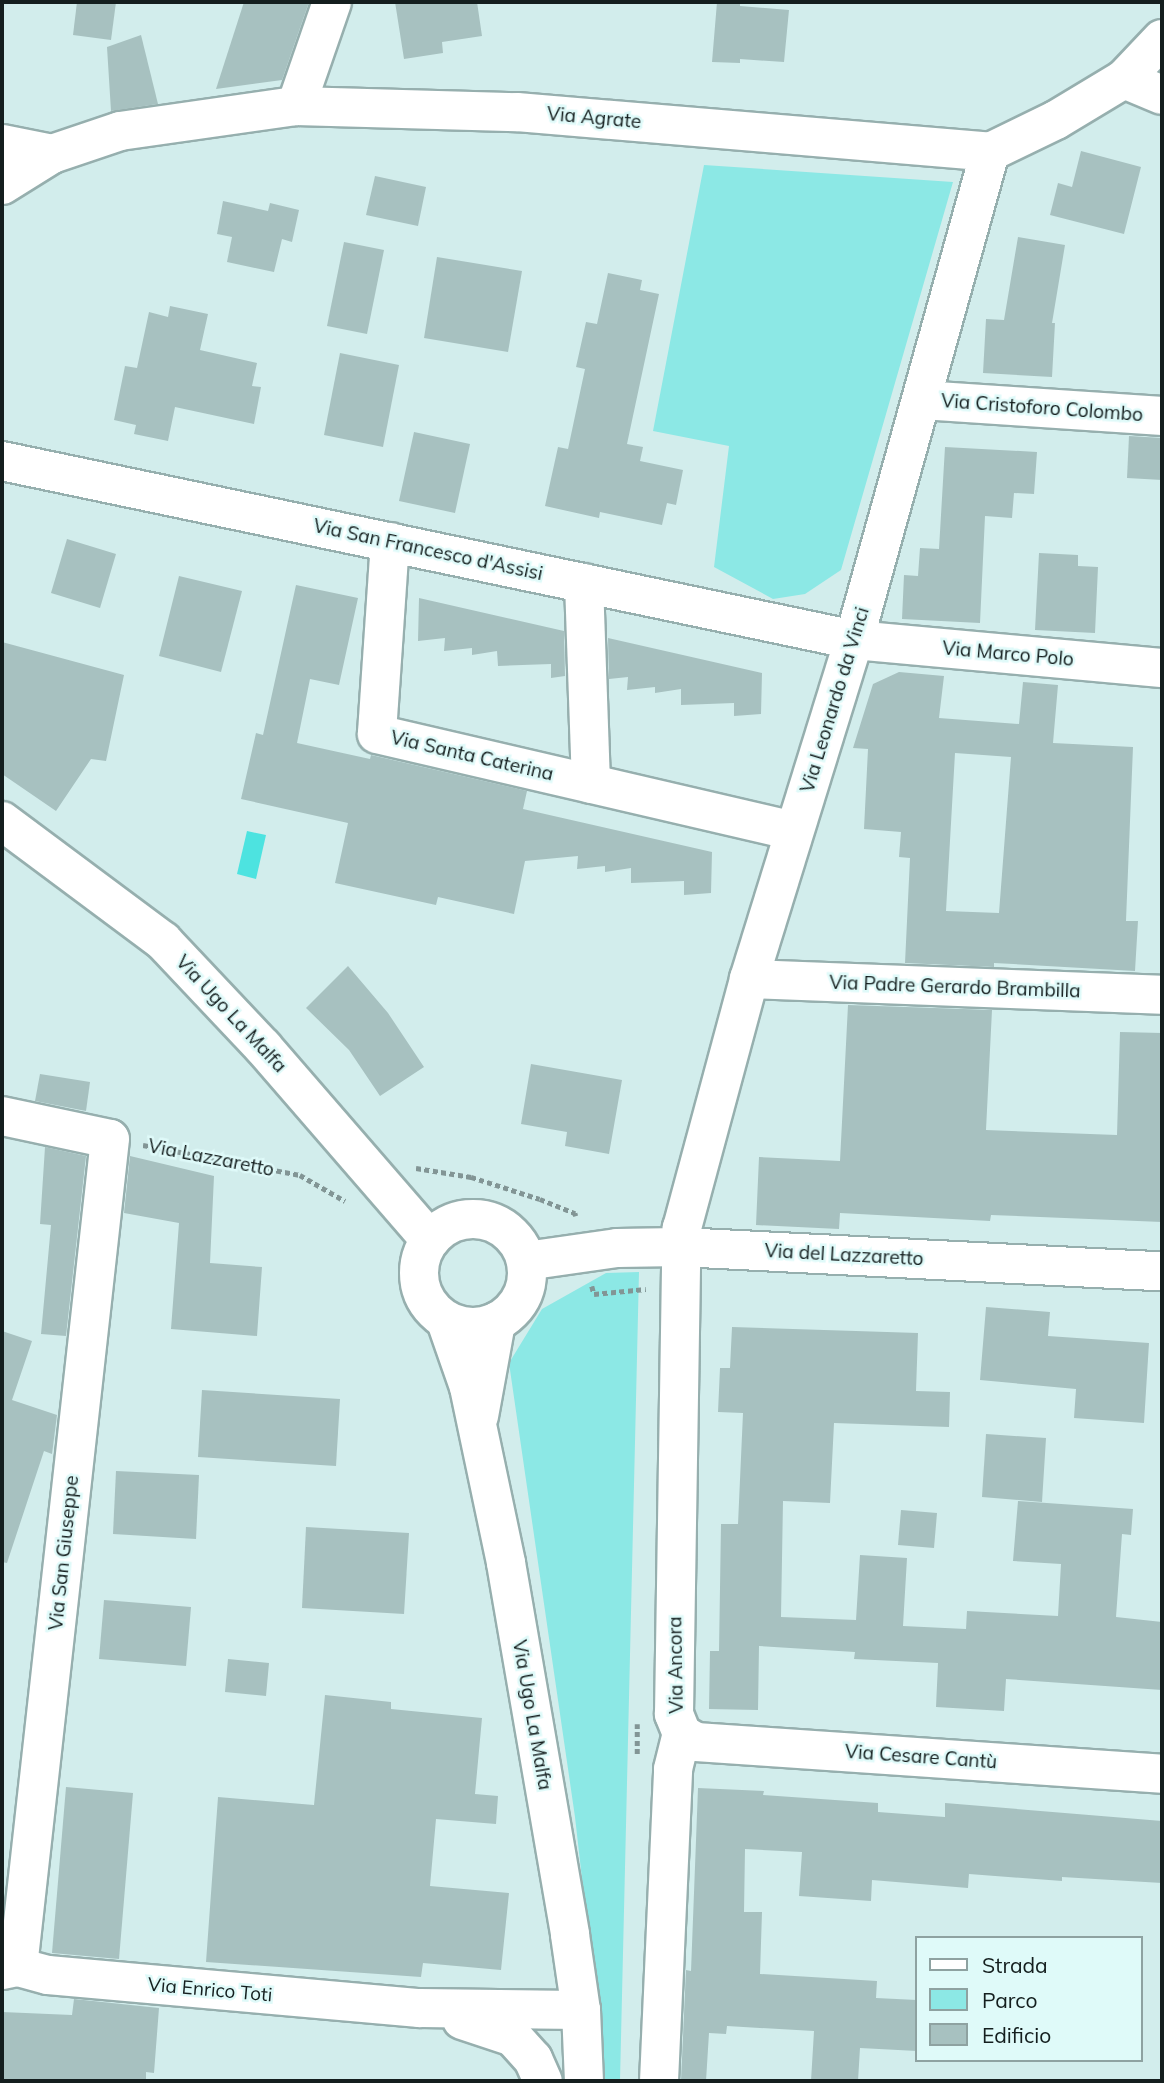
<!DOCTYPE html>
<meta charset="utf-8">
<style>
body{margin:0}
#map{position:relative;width:1164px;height:2083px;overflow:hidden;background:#d2edec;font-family:Mulish,sans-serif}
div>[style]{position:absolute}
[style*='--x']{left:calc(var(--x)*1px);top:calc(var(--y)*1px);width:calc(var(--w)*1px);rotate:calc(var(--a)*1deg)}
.green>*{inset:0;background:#8ce8e5}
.water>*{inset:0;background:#4de3e0}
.building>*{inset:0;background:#a7c1c0}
.path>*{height:4.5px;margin-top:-2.25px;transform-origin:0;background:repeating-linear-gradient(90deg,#829595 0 5px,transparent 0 8.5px)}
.roads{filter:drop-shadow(2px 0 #96afae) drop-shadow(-2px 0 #96afae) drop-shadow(0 2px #96afae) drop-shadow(0 -2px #96afae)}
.minor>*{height:38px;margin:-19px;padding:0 19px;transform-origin:19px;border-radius:19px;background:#fff}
.minor>.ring{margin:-19px;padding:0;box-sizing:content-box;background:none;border:38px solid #fff;border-radius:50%}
span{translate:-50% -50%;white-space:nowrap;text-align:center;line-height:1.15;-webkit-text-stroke:5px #dffaf9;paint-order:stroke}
.street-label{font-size:19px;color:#141e1e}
.frame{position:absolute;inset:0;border:4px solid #141e1e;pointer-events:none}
.legend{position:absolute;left:915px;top:1936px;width:228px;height:126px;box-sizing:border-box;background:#dffaf9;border:2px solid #8ea2a1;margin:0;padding:9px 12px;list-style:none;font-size:21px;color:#141e1e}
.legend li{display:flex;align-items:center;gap:14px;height:35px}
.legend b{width:35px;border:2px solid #8ea2a1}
</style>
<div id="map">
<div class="green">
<i style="clip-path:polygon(704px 165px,953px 182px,841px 570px,805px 594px,773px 599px,714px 567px,729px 446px,653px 431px)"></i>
<i style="clip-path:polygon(639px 1272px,620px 2081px,605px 2081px,575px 1817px,509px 1363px,542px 1309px,606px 1273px)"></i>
</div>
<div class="water">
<i style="clip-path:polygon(247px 831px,266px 835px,256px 879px,237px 874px)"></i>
</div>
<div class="building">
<i style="clip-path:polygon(77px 2px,116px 2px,111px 40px,73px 35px)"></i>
<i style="clip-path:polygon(244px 2px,309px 2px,282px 80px,216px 89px)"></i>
<i style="clip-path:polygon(395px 2px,477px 2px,482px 36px,442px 42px,443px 53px,404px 59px)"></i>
<i style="clip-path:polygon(717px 2px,740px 2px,740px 6px,789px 10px,784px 62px,740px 59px,740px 63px,712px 62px)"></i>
<i style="clip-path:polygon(141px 35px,158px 104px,111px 111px,107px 47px)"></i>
<i style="clip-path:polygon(1081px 151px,1141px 167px,1124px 234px,1050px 215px,1058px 183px,1072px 187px)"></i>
<i style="clip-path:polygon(375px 176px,426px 187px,418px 226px,366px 215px)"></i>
<i style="clip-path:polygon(223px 201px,268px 211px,270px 203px,299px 210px,292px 242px,282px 239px,274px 272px,227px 262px,232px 237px,217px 234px)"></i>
<i style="clip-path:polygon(1018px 237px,1065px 245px,1052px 323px,1055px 323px,1052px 377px,983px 373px,986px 319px,1004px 320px)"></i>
<i style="clip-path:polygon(344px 242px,384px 250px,367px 334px,327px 326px)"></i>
<i style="clip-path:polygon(437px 257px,522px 271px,508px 352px,424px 338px)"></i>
<i style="clip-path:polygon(608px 273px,642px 280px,640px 290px,659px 294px,627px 444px,643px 447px,640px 461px,683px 470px,676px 505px,667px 503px,662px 525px,600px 512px,599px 518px,545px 506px,558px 447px,568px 449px,585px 369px,576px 367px,586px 322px,597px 324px)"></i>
<i style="clip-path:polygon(170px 306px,208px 314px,200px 350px,257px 363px,252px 386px,261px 387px,254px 424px,175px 407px,168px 441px,134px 434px,136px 425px,114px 420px,125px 366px,137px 368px,149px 312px,168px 317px)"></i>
<i style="clip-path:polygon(340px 353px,399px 365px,383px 447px,324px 435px)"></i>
<i style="clip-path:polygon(414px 432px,470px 444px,455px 513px,399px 501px)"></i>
<i style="clip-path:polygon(1129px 436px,1162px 438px,1162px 480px,1127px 478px)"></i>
<i style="clip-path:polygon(945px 447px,1037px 452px,1034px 494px,1014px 493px,1012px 518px,985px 516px,980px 623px,902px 619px,904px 575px,918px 576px,920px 548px,939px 549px)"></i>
<i style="clip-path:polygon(67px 539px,116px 554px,100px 608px,51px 593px)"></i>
<i style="clip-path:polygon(1039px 553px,1078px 555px,1078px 566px,1098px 567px,1095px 633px,1035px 630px)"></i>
<i style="clip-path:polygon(179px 576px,242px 591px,221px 672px,159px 656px)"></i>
<i style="clip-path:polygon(296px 585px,358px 598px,339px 685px,310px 679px,297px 743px,370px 759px,371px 755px,527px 791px,523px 809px,712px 852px,711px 893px,684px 895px,684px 881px,631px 883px,631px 868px,605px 872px,605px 866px,577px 869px,578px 856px,525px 861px,514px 914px,438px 897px,436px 905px,335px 883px,348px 823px,241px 799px,256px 733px,263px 735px)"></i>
<i style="clip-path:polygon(419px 598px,564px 631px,565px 676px,551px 678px,551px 664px,498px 666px,497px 651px,472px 655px,472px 648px,444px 651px,445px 638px,418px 641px)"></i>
<i style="clip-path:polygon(608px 638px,762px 673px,761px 714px,734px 716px,734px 703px,681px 705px,681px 689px,655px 693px,655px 687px,627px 690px,628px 677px,609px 679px)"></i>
<i style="clip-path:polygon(2px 642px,124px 675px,106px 761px,91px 759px,56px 811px,2px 774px)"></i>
<i style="clip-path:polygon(evenodd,899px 672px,944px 676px,939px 718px,1019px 724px,1023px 682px,1058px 685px,1053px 743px,1133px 747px,1126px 921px,1138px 921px,1135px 971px,994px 963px,994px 967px,905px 963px,910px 858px,899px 857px,901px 832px,864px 829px,868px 749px,853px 748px,873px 684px,899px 672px,955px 753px,1011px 757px,999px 913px,946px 911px,955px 753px)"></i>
<i style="clip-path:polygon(348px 966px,388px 1013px,424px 1067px,380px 1096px,349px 1050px,306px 1008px)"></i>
<i style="clip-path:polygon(848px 1005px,992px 1010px,986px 1130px,1117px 1135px,1120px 1032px,1162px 1033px,1162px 1222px,991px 1215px,990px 1221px,840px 1213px,839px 1229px,756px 1225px,759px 1157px,840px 1161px)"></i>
<i style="clip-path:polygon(531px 1064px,622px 1080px,609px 1154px,565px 1146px,567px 1132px,521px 1124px)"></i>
<i style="clip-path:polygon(40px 1074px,90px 1082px,86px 1111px,35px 1101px)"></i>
<i style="clip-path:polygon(45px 1147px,86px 1156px,66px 1336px,41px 1334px,51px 1225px,40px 1224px)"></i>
<i style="clip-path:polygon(130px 1156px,214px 1176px,210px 1263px,262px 1267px,257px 1336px,171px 1329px,179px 1223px,124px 1213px)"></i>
<i style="clip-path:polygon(986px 1307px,1050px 1312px,1048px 1336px,1149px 1343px,1144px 1423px,1074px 1418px,1076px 1389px,980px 1380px)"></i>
<i style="clip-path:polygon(732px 1327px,918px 1333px,916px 1391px,950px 1392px,949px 1427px,834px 1423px,830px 1503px,783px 1501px,781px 1617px,856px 1620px,860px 1555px,907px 1558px,903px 1626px,966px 1629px,967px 1611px,1058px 1616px,1061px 1564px,1013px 1561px,1018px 1501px,1133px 1509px,1131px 1535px,1122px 1534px,1116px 1617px,1162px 1622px,1162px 1690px,1006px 1679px,1004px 1711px,936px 1707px,938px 1663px,854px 1659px,855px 1652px,759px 1646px,758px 1710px,709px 1709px,710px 1651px,719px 1651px,721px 1524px,738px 1524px,743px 1413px,718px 1412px,720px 1368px,730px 1368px)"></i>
<i style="clip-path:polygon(2px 1331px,32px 1341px,12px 1400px,57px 1415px,52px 1454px,44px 1451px,7px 1563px,2px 1562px)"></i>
<i style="clip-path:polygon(202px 1390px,340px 1399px,336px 1466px,198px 1457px)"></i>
<i style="clip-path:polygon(986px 1434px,1046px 1438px,1042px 1502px,982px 1497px)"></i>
<i style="clip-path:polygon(116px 1471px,199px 1475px,196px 1539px,113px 1534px)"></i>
<i style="clip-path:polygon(901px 1510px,937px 1513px,934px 1548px,898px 1545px)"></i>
<i style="clip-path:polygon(306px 1527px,409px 1533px,404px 1614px,302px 1608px)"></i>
<i style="clip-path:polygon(104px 1600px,191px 1607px,186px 1666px,99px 1659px)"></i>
<i style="clip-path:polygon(228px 1659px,269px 1663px,266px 1696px,225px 1692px)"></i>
<i style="clip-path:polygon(325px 1695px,391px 1702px,391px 1709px,482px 1718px,475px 1794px,498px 1796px,496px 1824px,436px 1819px,430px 1886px,509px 1893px,501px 1970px,423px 1963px,421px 1977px,206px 1962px,218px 1797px,314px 1805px)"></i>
<i style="clip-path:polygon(66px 1787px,133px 1793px,119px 1959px,52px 1953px)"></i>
<i style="clip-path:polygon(698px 1788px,764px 1791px,763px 1795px,878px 1803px,878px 1812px,945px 1817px,945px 1803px,1162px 1821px,1162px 1883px,1062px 1877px,1062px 1881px,969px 1874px,968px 1888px,872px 1880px,871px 1901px,799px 1896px,802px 1852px,745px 1849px,744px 1912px,762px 1912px,760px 1974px,877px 1981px,876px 1998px,917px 2000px,917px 2051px,860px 2048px,858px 2081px,811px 2081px,814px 2031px,727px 2026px,726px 2034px,709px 2033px,706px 2081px,681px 2081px,686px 1970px,691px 1971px)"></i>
<i style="clip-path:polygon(74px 1999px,159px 2008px,154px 2073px,146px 2072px,146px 2081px,2px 2081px,2px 2012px,72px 2015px)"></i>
</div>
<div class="path">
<i style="--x:143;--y:1145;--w:160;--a:10.8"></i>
<i style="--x:300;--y:1175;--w:52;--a:30"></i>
<i style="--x:416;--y:1168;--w:56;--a:9.3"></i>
<i style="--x:471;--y:1177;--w:72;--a:17.7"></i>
<i style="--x:540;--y:1199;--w:38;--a:22"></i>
<i style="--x:575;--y:1213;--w:3;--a:72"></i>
<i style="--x:592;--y:1286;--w:8;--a:76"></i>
<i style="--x:594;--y:1294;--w:52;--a:-5.5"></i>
<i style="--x:637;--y:1754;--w:30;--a:-90"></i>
</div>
<div class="roads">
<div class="minor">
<i style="--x:1124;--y:79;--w:41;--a:22.8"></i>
<i style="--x:296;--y:106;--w:110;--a:-70.9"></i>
<i style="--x:2;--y:144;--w:51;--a:11.3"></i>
<i style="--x:2;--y:185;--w:59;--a:-31.8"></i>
<i style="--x:52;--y:154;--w:72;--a:-18.7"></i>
<i style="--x:120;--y:131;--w:178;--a:-8.1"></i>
<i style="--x:296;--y:106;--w:221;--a:1.6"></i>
<i style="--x:517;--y:112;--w:475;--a:4.8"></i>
<i style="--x:990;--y:152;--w:73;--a:-25.9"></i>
<i style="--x:1056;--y:120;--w:79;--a:-31.1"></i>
<i style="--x:1124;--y:79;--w:55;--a:-46.5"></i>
<i style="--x:922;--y:400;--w:241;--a:3.8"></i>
<i style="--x:2;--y:461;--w:871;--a:11.86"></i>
<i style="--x:854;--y:640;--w:309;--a:5.2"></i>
<i style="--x:390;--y:542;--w:192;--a:93.9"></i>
<i style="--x:377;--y:734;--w:428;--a:13.1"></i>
<i style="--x:584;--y:583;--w:201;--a:88"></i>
<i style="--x:2;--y:821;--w:201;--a:36.7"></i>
<i style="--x:163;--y:941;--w:146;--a:46.7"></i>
<i style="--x:263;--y:1047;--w:255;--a:49.1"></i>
<i style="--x:749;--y:979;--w:413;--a:2.2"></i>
<i style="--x:2;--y:1116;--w:110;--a:12"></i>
<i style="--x:110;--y:1139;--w:833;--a:96.34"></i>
<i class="ring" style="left:419px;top:1219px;width:70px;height:70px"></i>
<i style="--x:526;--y:1261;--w:92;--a:-8.1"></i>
<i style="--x:617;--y:1248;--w:63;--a:-0.9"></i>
<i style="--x:680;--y:1247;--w:483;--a:2.9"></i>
<i style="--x:446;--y:1321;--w:70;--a:70.8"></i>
<i style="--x:469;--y:1387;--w:180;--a:78.1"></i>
<i style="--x:506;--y:1563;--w:377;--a:80.2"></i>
<i style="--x:570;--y:1935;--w:76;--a:81.7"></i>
<i style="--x:581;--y:2010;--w:71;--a:87.6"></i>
<i style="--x:479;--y:1416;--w:96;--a:-79.7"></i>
<i style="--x:682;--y:1734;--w:16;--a:30"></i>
<i style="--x:696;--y:1742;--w:467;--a:3.9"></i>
<i style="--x:2;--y:1970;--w:16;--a:-11"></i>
<i style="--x:18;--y:1967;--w:31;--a:15"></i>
<i style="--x:48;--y:1975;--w:373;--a:5.1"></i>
<i style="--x:420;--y:2008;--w:161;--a:0.7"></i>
<i style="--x:462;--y:2020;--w:54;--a:18.4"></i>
<i style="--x:513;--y:2037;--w:30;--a:48"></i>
<i style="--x:533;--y:2059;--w:24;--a:66"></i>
<i style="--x:659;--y:2081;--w:312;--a:-87.4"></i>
<i style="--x:673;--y:1769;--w:36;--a:-76"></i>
<i style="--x:682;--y:1734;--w:22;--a:-112"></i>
<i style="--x:674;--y:1714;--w:486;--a:-89.1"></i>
<i style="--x:682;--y:1228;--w:258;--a:-74.9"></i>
<i style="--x:749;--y:979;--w:355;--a:-72.8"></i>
<i style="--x:854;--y:640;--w:507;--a:-74.43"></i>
</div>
</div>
<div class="street-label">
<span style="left:594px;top:118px;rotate:5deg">Via Agrate</span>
<span style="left:1042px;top:408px;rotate:4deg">Via Cristoforo Colombo</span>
<span style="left:428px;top:550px;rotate:12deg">Via San Francesco d'Assisi</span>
<span style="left:1008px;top:654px;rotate:5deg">Via Marco Polo</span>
<span style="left:835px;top:700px;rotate:-73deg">Via Leonardo da Vinci</span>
<span style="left:472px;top:756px;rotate:13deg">Via Santa Caterina</span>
<span style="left:955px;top:987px;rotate:2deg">Via Padre Gerardo Brambilla</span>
<span style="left:231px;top:1014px;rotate:47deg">Via Ugo La Malfa</span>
<span style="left:211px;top:1158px;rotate:11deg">Via Lazzaretto</span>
<span style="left:844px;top:1255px;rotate:3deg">Via del Lazzaretto</span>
<span style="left:64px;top:1553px;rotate:-84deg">Via San Giuseppe</span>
<span style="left:676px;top:1665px;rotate:-91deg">Via Ancora</span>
<span style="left:532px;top:1715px;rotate:80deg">Via Ugo La Malfa</span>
<span style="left:921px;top:1757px;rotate:4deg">Via Cesare Cantù</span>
<span style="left:210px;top:1990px;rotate:5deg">Via Enrico Toti</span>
</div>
<div class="frame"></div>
<ul class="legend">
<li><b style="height:9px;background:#fff"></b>Strada</li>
<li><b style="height:19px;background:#8ce8e5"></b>Parco</li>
<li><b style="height:19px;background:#a7c1c0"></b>Edificio</li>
</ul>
</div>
